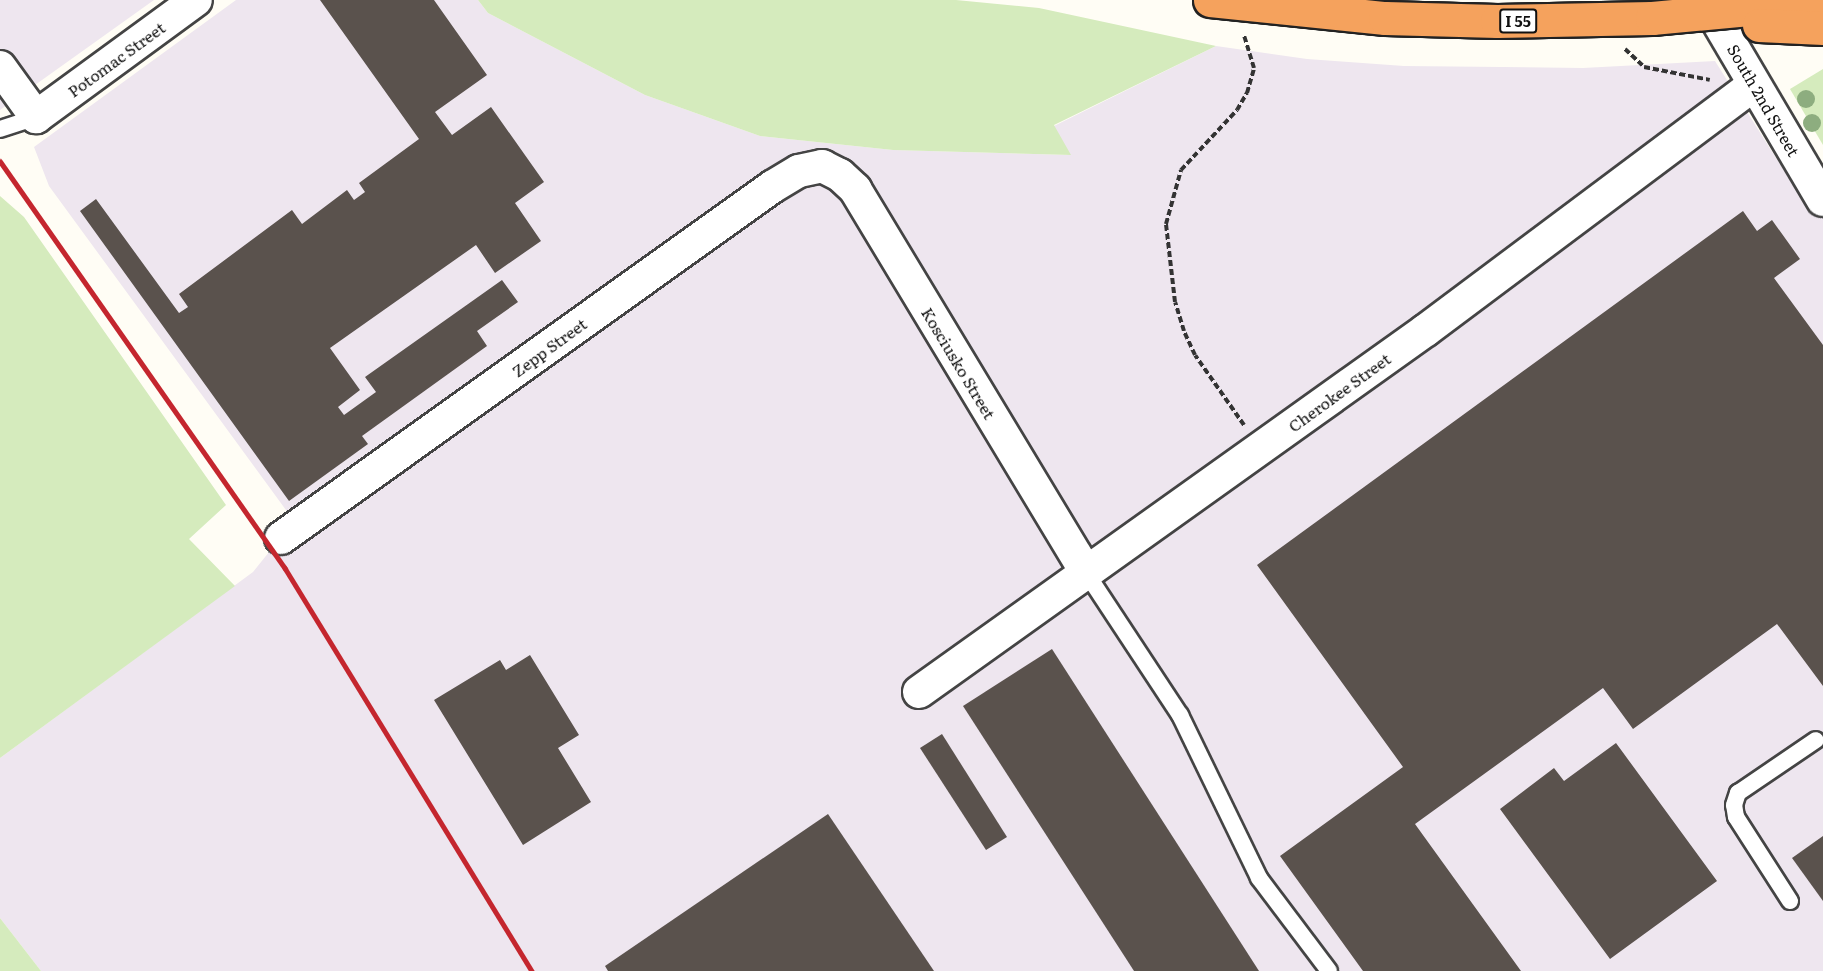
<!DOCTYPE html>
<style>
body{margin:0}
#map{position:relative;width:1823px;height:971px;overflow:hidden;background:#fffdf5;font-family:Literata,serif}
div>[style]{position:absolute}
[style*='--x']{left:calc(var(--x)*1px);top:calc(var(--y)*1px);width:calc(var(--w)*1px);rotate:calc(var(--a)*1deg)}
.industrial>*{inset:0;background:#eee6ef}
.green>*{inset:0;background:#d5ebbd}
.building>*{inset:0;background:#5a524d}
.path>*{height:4px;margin-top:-2px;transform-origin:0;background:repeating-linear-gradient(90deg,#333 0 6px,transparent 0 9px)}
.roads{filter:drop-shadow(2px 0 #444) drop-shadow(-2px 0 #444) drop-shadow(0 2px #444) drop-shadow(0 -2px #444)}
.lane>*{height:16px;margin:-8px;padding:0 8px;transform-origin:8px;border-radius:8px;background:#fff}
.street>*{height:32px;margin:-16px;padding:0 16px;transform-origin:16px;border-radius:16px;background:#fff}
.rail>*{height:4.5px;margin:-2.25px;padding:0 2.25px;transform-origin:2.25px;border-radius:2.25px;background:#c4262e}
.bridges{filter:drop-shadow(2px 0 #222) drop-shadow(-2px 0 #222) drop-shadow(0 2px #222) drop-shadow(0 -2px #222)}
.highway-bridge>*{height:33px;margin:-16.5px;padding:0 16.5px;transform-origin:16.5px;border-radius:16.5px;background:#f5a25d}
.trees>*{width:18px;height:18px;margin:-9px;border-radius:50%;background:#8dad7f}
span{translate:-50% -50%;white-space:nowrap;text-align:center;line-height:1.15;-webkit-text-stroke:6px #fff;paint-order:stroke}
.shield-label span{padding:2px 4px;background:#fff;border:2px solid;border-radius:4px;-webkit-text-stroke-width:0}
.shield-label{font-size:15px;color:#111;font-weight:700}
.street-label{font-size:16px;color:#111}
</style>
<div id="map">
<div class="industrial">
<i style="clip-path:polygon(0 0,154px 0,0 110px)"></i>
<i style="clip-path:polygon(236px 0,478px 0,488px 13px,645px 95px,760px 136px,893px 150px,1070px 155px,1054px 126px,1216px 46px,1307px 59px,1404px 66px,1583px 68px,1715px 61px,1812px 215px,1823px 208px,1823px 971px,41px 971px,0 918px,0 758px,253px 572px,294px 521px,49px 186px,34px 147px)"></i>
</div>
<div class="green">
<i style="clip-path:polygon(478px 0,956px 0,1039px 8px,1216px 46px,1054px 125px,1071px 155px,893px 150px,760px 136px,645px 95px,488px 13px)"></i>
<i style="clip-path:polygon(1823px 69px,1823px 145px,1790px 89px)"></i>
<i style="clip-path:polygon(0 196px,24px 217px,226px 505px,189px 539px,235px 586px,0 758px)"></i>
<i style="clip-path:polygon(0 918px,41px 971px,0 971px)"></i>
</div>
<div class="building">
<i style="clip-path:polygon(320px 0,434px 0,487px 75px,435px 112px,452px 135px,491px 107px,544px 182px,515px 203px,541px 241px,495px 273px,476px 245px,330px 348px,360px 390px,338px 407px,344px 415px,376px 392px,365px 377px,502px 280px,518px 302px,477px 331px,487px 346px,362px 436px,368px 444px,289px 501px,80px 211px,96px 199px,179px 313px,188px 307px,179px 294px,292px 210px,302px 224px,347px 190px,354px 200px,365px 192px,359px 183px,419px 139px)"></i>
<i style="clip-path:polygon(1743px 211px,1757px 231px,1772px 220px,1800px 259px,1774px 278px,1823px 345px,1823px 686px,1777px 624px,1633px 729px,1603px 688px,1415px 824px,1521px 971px,1363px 971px,1280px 856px,1403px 767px,1257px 565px)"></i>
<i style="clip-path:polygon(1052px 649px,1259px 971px,1134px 971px,963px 706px)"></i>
<i style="clip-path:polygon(530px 655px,579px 735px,558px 748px,591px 802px,523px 845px,434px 700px,500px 660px,506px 670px)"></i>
<i style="clip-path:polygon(942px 734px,1007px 837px,986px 850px,920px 748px)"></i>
<i style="clip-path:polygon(1616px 743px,1717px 881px,1610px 959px,1500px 809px,1554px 768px,1564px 781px)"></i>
<i style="clip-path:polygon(828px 814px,934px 971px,608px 971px,605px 966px)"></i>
<i style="clip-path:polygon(1823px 836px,1823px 901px,1792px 858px)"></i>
</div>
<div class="path">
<i style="--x:1625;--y:49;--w:26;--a:43"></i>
<i style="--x:1644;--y:67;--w:67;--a:11.1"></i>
<i style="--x:1244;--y:425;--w:85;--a:-125"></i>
<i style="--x:1195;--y:355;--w:26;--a:-115"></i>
<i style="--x:1184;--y:331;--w:30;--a:-107"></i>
<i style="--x:1175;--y:302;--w:79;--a:-96.6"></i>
<i style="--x:1166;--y:224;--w:56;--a:-74.5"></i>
<i style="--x:1181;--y:170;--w:82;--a:-47"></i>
<i style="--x:1237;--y:110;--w:20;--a:-60"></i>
<i style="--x:1247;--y:93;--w:26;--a:-74"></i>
<i style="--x:1254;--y:68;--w:34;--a:-107"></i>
</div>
<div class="roads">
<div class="lane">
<i style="--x:0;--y:129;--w:38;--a:-18"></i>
<i style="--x:1085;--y:571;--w:173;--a:56.6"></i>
<i style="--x:1180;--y:715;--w:181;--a:64.1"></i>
<i style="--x:1259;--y:878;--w:116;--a:53"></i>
<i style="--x:1790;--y:901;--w:100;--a:-122.7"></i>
<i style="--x:1736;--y:817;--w:12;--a:-99"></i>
<i style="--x:1734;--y:805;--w:13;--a:-72"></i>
<i style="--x:1738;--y:793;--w:94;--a:-34.2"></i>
</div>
<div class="street">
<i style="--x:1705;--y:0;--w:232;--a:59.5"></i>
<i style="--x:0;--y:67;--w:62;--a:54.2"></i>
<i style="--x:36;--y:117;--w:198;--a:-36.2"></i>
<i style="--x:281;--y:538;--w:604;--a:-35.56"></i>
<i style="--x:772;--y:187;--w:31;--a:-31"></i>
<i style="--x:799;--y:171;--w:24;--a:-12"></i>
<i style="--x:822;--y:166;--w:20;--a:27"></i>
<i style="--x:840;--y:175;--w:21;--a:43"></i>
<i style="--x:855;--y:189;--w:446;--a:58.9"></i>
<i style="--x:919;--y:692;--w:623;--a:-35.53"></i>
<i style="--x:1426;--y:330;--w:409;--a:-36.8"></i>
</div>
</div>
<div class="rail">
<i style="--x:0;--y:161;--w:497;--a:55"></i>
<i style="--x:285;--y:568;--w:473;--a:58.5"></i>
</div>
<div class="bridges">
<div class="highway-bridge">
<i style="--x:1210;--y:0;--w:176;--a:5.9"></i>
<i style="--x:1385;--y:18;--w:112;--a:1.5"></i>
<i style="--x:1497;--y:21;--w:155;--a:-1.1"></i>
<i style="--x:1652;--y:18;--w:172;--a:-5.3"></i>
<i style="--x:1759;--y:25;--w:64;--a:2.7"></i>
</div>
</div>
<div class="trees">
<i style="left:1806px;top:99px"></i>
<i style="left:1812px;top:123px"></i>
</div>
<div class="shield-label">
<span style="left:1518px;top:21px">I 55</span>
</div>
<div class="street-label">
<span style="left:116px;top:59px;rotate:-36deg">Potomac Street</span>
<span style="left:1764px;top:100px;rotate:60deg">South 2nd Street</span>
<span style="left:549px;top:347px;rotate:-36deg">Zepp Street</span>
<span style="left:959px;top:363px;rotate:59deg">Kosciusko Street</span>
<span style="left:1339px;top:392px;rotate:-36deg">Cherokee Street</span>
</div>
</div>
